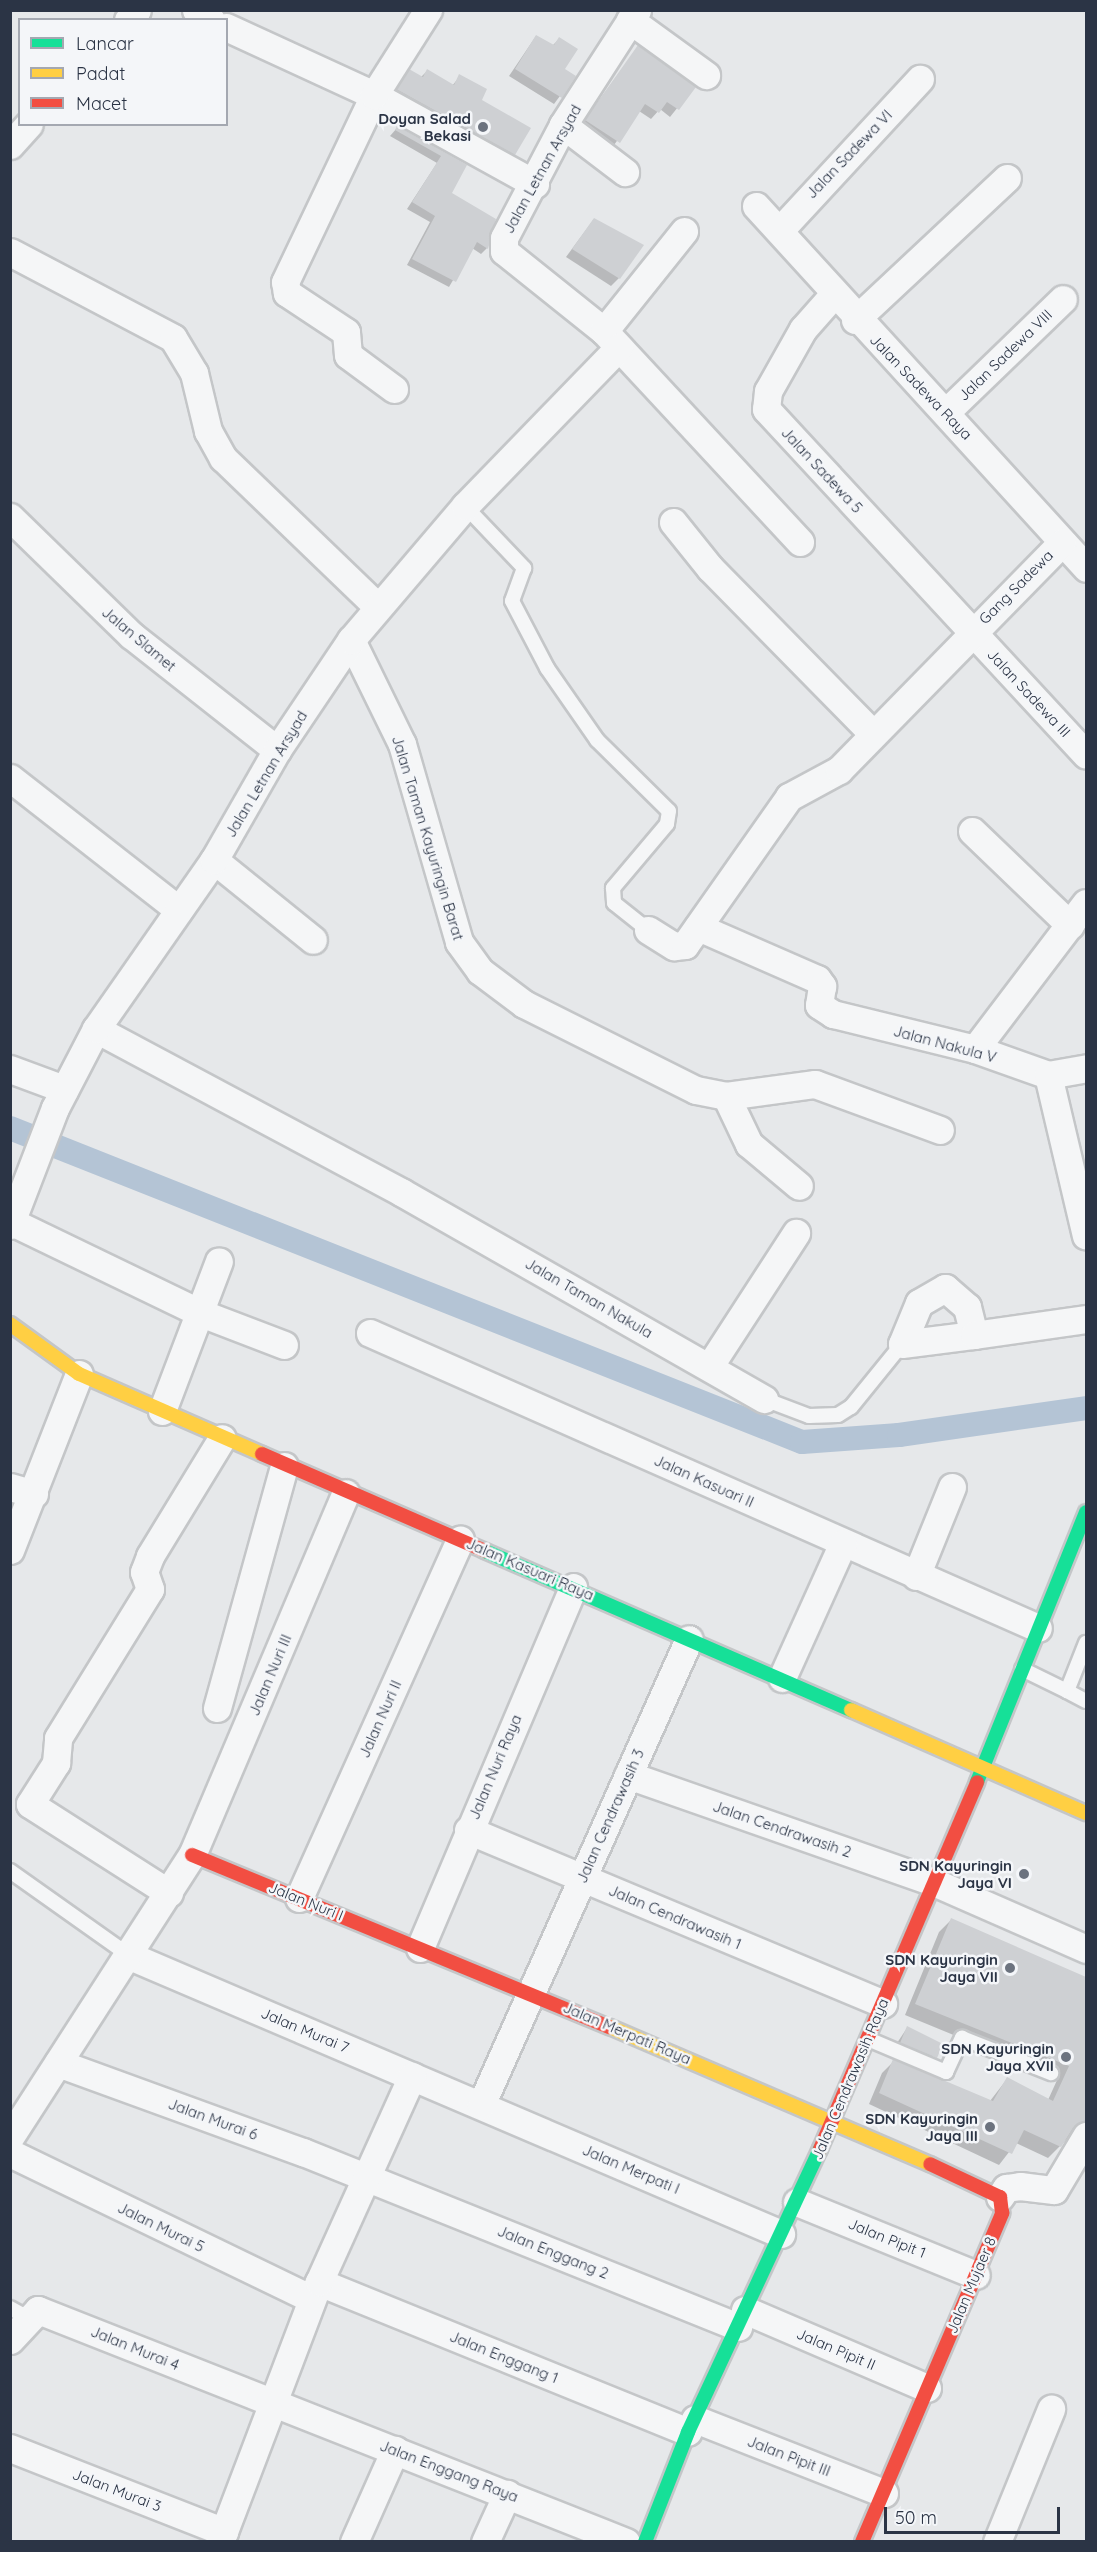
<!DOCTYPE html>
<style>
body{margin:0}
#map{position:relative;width:1097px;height:2552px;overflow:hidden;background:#e6e8ea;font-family:Quicksand,sans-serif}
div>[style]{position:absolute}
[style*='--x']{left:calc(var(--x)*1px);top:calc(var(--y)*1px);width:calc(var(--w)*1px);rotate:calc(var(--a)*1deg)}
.shadow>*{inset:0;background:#0003}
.canal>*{height:24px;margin:-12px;padding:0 12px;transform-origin:12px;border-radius:12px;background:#b4c4d5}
.building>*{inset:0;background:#ced0d3}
.roads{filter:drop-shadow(2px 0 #c4c6c8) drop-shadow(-2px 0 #c4c6c8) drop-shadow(0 2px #c4c6c8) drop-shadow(0 -2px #c4c6c8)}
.lane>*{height:14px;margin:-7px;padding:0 7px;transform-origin:7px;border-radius:7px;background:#f5f6f7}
.street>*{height:27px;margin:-13.5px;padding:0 13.5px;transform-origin:13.5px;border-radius:13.5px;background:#f5f6f7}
.fast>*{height:14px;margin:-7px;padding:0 7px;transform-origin:7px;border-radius:7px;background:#16e098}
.slow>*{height:14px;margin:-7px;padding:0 7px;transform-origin:7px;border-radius:7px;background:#ffcf43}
.jam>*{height:14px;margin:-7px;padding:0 7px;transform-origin:7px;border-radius:7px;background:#f24e42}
.dots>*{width:16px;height:16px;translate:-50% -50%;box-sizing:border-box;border:3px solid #f4f6f9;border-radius:50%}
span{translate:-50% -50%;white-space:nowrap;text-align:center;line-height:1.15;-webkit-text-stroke:5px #f4f6f9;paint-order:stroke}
.poi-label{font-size:15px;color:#2b3445;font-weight:700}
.right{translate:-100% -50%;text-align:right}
.street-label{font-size:15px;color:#2b3445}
.frame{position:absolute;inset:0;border:12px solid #2b3445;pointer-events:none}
.legend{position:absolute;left:18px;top:18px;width:210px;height:108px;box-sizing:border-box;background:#f4f6f9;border:2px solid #a4a8b1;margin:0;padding:8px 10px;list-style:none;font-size:18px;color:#2b3445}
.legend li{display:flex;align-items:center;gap:12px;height:30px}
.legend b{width:30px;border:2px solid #a4a8b1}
.scale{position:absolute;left:884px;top:2507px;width:176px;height:27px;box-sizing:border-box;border:3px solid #2b3445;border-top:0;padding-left:8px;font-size:18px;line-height:21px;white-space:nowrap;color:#2b3445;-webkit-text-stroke:4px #f4f6f9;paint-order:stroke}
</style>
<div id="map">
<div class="shadow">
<i style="clip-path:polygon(536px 36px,552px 46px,559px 39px,563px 70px,574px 77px,554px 104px,509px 76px)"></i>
<i style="clip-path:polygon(638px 47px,694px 87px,670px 117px,660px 109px,651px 119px,639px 111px,611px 149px,579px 128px)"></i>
<i style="clip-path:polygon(409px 71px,421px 77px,427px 71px,452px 86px,460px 76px,514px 154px,507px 161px,390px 97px)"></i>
<i style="clip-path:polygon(397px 128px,465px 165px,450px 194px,487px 248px,481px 254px,472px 248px,449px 287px,407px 265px,430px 222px,407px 209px,437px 163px,390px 136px)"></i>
<i style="clip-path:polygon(594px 219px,619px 278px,611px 286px,566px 257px)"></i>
<i style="clip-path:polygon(951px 1920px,1086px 1979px,1086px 2120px,1048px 2158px,1016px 2143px,999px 2165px,869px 2104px,882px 2073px,894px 2061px,990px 2101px,1007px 2079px,1048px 2100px,1058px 2078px,905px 2015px,939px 1932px)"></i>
<i style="clip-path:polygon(907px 2028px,941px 2045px,924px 2069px,889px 2055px)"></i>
</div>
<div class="canal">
<i style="--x:10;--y:1128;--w:852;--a:21.63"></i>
<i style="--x:802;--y:1442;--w:97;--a:-4.1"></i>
<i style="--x:899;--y:1435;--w:189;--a:-8.2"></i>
</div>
<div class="building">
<i style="clip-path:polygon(536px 35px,554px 45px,559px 37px,578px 49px,565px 69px,576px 76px,562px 98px,515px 69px)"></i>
<i style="clip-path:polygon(638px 45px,696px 87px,679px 110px,667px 102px,659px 113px,645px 104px,620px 143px,585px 120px)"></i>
<i style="clip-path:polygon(409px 69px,423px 77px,427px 69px,454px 85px,459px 74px,487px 89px,482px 100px,531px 128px,515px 155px,396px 89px)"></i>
<i style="clip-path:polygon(397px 126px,467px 165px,452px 193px,496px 219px,488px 249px,477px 242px,456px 282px,412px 259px,435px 216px,412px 202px,441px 156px,395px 130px)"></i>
<i style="clip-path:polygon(594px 218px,644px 245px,620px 279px,572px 249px)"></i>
<i style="clip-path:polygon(951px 1918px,1086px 1977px,1086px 2120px,1073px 2128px,1061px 2147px,1024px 2130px,1012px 2154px,879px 2093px,893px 2059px,993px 2101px,1007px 2077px,1053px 2101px,1069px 2066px,915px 2004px)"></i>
<i style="clip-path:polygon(907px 2026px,943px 2044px,937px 2058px,900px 2043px)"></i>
</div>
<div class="roads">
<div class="lane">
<i style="--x:465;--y:506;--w:86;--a:46.4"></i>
<i style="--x:524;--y:568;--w:35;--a:110"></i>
<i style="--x:512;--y:601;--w:76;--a:62.4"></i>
<i style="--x:547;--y:668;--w:88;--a:55.2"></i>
<i style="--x:597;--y:740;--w:101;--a:44.6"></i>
<i style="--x:669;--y:811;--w:13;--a:99"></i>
<i style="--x:667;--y:824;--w:84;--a:130.2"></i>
<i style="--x:613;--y:888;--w:15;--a:86"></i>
<i style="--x:614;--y:903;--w:43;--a:38.5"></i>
<i style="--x:764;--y:1399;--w:48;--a:20.7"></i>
<i style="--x:809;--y:1416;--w:29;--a:-2"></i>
<i style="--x:838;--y:1415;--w:15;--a:-32"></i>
<i style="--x:851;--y:1407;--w:81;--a:-51"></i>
<i style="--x:1022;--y:1669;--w:50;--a:26.1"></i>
<i style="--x:1067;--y:1691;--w:52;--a:-68.4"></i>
<i style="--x:1067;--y:1691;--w:21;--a:28"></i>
<i style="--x:10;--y:1871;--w:147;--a:35.3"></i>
<i style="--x:868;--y:2039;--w:85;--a:22.9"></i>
<i style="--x:946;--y:2072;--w:38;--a:-65"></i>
<i style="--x:962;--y:2038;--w:96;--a:21.5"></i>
<i style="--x:10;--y:2308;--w:18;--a:29"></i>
</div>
<div class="street">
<i style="--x:196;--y:10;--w:18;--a:34"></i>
<i style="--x:637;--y:10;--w:137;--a:122.8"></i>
<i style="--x:563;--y:125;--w:127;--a:117.6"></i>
<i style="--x:504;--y:238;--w:13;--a:90"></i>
<i style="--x:504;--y:251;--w:128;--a:38.7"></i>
<i style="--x:604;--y:331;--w:288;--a:47.1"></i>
<i style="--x:128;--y:20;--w:13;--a:-48"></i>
<i style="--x:630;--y:20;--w:94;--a:35.9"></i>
<i style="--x:226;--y:27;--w:163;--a:24.7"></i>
<i style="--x:374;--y:95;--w:184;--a:28.9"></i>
<i style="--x:563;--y:125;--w:78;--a:37.2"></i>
<i style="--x:10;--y:145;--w:28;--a:-48"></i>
<i style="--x:756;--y:206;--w:490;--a:47.6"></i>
<i style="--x:780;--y:230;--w:206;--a:-47.2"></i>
<i style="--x:10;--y:252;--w:184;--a:27.8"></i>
<i style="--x:173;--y:338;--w:41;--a:59"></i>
<i style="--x:194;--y:373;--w:60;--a:76.4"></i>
<i style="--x:208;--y:431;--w:31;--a:61"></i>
<i style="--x:223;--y:458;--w:215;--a:43.9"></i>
<i style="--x:834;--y:294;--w:47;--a:131.5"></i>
<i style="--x:803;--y:329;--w:71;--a:119.4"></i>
<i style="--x:768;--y:391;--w:18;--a:96"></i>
<i style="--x:766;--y:409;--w:471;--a:47.2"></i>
<i style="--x:855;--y:320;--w:208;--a:-43.1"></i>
<i style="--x:604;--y:331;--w:128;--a:-51.3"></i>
<i style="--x:394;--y:389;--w:57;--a:-143.5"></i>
<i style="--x:348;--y:355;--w:23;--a:-95"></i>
<i style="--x:346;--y:332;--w:71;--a:-146.5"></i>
<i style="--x:287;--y:293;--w:11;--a:-100"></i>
<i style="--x:285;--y:282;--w:207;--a:-64.5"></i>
<i style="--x:374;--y:95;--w:101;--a:-57.6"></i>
<i style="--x:947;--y:411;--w:161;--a:-44"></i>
<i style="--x:10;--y:517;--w:169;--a:44.3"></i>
<i style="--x:131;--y:635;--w:186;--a:38.2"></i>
<i style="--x:673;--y:522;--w:59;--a:51.2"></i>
<i style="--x:710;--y:568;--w:231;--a:45.5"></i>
<i style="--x:351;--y:640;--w:116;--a:63.9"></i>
<i style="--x:402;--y:744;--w:206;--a:73.9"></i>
<i style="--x:459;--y:942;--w:36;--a:54"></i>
<i style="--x:480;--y:971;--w:55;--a:36.9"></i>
<i style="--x:524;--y:1004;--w:192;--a:26.6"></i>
<i style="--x:696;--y:1090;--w:31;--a:11"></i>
<i style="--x:726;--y:1096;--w:90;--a:-7.7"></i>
<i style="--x:815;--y:1084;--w:133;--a:20.2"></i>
<i style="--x:10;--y:778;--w:214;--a:38"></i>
<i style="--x:972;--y:831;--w:136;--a:43.8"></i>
<i style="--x:214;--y:860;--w:127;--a:38.9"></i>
<i style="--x:698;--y:927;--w:130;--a:23.6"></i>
<i style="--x:817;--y:979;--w:9;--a:54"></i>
<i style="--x:822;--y:986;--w:19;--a:99"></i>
<i style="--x:819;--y:1005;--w:17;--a:33"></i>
<i style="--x:833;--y:1014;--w:146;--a:13.8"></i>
<i style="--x:975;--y:1049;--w:77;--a:19.6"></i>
<i style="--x:648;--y:930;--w:31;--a:32"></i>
<i style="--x:674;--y:946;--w:11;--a:-5"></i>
<i style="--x:685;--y:945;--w:181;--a:-54.9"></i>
<i style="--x:789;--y:797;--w:57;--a:-28.4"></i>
<i style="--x:839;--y:770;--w:319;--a:-45.6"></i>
<i style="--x:96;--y:1029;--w:346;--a:28.1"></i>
<i style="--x:401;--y:1192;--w:418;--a:29.7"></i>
<i style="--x:975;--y:1049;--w:183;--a:-52.8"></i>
<i style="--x:10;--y:1069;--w:58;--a:20.3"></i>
<i style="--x:1048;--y:1075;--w:165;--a:76.7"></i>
<i style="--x:1048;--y:1075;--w:39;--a:-10"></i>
<i style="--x:726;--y:1096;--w:53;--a:64.4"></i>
<i style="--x:749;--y:1144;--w:65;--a:40"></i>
<i style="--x:12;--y:1222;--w:207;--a:25.8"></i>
<i style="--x:198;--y:1312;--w:92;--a:21"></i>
<i style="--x:10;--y:1225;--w:125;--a:-69"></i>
<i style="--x:55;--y:1108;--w:89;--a:-62.6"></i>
<i style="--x:96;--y:1029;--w:206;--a:-55.1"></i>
<i style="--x:214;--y:860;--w:127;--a:-60.2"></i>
<i style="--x:277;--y:750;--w:133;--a:-56.1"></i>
<i style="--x:351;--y:640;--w:176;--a:-49.6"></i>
<i style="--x:465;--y:506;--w:221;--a:-45.9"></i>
<i style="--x:370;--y:1333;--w:730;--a:23.83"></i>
<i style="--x:974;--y:1335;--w:29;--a:-104"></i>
<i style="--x:967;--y:1307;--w:29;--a:-139"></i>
<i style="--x:945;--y:1288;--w:30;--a:150"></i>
<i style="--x:919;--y:1303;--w:44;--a:112.5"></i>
<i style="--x:902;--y:1344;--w:73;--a:-7.1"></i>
<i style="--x:974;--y:1335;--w:113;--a:-8.1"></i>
<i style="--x:709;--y:1367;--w:160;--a:-57"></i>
<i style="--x:162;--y:1411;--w:160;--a:-69.2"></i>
<i style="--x:10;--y:1487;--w:25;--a:16"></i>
<i style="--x:10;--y:1550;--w:189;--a:-68.6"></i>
<i style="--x:916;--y:1576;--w:96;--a:-68"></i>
<i style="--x:782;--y:1678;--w:148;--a:-65.7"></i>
<i style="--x:217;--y:1708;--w:251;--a:-74.5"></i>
<i style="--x:628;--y:1775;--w:326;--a:19.3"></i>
<i style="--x:936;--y:1883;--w:164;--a:23.7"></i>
<i style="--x:468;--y:1830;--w:450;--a:22.7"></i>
<i style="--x:169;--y:1893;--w:165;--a:-147.4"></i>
<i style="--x:30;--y:1804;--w:49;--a:-57.6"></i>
<i style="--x:56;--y:1763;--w:25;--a:-85"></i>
<i style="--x:58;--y:1738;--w:175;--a:-58.3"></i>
<i style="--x:150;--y:1589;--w:18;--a:-109"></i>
<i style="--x:144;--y:1572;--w:17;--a:-69"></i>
<i style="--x:150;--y:1556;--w:138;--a:-58.6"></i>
<i style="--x:299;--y:1898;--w:393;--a:-65.8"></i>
<i style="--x:420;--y:1948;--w:392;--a:-67"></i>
<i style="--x:130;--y:1956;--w:708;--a:23.12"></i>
<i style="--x:58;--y:2063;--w:261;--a:20"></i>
<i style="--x:303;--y:2152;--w:469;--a:21.9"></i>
<i style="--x:481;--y:2105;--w:510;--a:-65.95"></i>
<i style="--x:10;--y:2137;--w:336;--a:-57.2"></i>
<i style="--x:192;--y:1855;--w:393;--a:-67"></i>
<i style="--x:10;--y:2153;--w:335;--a:25.8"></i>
<i style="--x:1000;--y:2197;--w:11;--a:-56"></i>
<i style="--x:1006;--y:2188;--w:14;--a:-8"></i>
<i style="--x:1020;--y:2186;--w:34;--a:7"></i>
<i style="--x:1054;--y:2190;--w:63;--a:-59.3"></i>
<i style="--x:797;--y:2202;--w:193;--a:22.2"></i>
<i style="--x:319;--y:2282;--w:398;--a:22.1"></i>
<i style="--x:745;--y:2310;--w:198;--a:23.2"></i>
<i style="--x:10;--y:2340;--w:41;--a:-47"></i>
<i style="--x:38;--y:2310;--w:632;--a:21.53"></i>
<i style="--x:695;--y:2419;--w:203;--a:21.4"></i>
<i style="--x:10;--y:2448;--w:230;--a:21.4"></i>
<i style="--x:220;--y:2542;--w:278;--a:-69.2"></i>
<i style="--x:319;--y:2282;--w:226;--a:-65.7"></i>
<i style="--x:354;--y:2542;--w:101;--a:-66"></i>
<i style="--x:485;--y:2542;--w:53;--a:-65.4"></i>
<i style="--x:997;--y:2542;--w:144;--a:-67.9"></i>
</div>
<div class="fast">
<i style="--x:485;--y:1551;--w:399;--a:23.5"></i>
<i style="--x:977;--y:1782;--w:291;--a:-68"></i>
<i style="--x:645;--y:2542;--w:118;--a:-68.6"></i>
<i style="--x:688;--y:2432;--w:312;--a:-65"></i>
</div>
<div class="slow">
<i style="--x:10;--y:1324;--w:85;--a:35.9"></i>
<i style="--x:79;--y:1374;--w:200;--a:23.6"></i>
<i style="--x:851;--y:1710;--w:257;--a:23.7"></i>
<i style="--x:610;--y:2027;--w:348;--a:23.2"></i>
</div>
<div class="jam">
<i style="--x:262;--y:1454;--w:243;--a:23.5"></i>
<i style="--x:192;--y:1855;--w:452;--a:22.4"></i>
<i style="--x:820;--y:2149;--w:399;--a:-66.8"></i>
<i style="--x:862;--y:2542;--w:358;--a:-66.9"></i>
<i style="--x:1002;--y:2213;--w:16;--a:-97"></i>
<i style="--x:1000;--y:2197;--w:77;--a:-154.8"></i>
</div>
</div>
<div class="dots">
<i style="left:483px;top:127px;background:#6c737f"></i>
<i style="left:1024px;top:1874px;background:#6c737f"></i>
<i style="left:1010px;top:1968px;background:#6c737f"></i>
<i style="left:1066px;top:2057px;background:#6c737f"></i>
<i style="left:990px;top:2127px;background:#6c737f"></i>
</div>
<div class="poi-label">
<span class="right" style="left:471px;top:127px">Doyan Salad<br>Bekasi</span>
<span class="right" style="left:1012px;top:1874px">SDN Kayuringin<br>Jaya VI</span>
<span class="right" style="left:998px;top:1968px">SDN Kayuringin<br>Jaya VII</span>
<span class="right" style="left:1054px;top:2057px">SDN Kayuringin<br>Jaya XVII</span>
<span class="right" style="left:978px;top:2127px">SDN Kayuringin<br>Jaya III</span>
</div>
<div class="street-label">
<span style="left:849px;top:154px;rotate:-46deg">Jalan Sadewa VI</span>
<span style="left:542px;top:169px;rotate:-61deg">Jalan Letnan Arsyad</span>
<span style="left:1005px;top:355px;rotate:-44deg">Jalan Sadewa VIII</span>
<span style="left:921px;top:387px;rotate:46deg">Jalan Sadewa Raya</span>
<span style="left:822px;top:470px;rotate:47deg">Jalan Sadewa 5</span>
<span style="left:1016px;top:587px;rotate:-45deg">Gang Sadewa</span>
<span style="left:139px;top:639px;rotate:40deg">Jalan Slamet</span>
<span style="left:1029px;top:693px;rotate:47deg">Jalan Sadewa III</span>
<span style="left:266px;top:774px;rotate:-59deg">Jalan Letnan Arsyad</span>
<span style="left:428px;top:838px;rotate:73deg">Jalan Taman Kayuringin Barat</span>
<span style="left:945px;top:1044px;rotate:15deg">Jalan Nakula V</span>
<span style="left:589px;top:1298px;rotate:30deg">Jalan Taman Nakula</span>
<span style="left:704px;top:1481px;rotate:24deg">Jalan Kasuari II</span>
<span style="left:530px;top:1569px;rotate:23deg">Jalan Kasuari Raya</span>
<span style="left:270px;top:1675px;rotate:-67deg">Jalan Nuri III</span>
<span style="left:380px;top:1719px;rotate:-66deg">Jalan Nuri II</span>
<span style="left:495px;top:1767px;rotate:-67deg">Jalan Nuri Raya</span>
<span style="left:610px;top:1816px;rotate:-66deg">Jalan Cendrawasih 3</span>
<span style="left:782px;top:1829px;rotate:19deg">Jalan Cendrawasih 2</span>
<span style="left:306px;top:1901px;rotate:22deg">Jalan Nuri I</span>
<span style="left:675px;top:1917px;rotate:23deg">Jalan Cendrawasih 1</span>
<span style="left:305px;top:2030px;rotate:23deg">Jalan Murai 7</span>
<span style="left:627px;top:2033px;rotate:23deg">Jalan Merpati Raya</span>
<span style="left:850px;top:2079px;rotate:-67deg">Jalan Cendrawasih Raya</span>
<span style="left:213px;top:2119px;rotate:20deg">Jalan Murai 6</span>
<span style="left:631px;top:2169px;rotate:23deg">Jalan Merpati I</span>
<span style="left:161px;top:2227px;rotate:26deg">Jalan Murai 5</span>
<span style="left:887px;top:2238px;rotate:22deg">Jalan Pipit 1</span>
<span style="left:553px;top:2252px;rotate:22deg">Jalan Enggang 2</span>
<span style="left:971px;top:2285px;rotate:-67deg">Jalan Mujaer 8</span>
<span style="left:135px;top:2348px;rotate:22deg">Jalan Murai 4</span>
<span style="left:836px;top:2349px;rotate:23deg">Jalan Pipit II</span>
<span style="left:504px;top:2357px;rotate:22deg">Jalan Enggang 1</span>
<span style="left:789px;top:2456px;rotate:21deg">Jalan Pipit III</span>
<span style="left:449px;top:2471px;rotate:21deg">Jalan Enggang Raya</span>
<span style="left:117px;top:2490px;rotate:21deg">Jalan Murai 3</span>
</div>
<div class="frame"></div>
<ul class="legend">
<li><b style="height:8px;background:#16e098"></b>Lancar</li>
<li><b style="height:8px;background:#ffcf43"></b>Padat</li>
<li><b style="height:8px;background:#f24e42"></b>Macet</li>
</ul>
<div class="scale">50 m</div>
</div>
